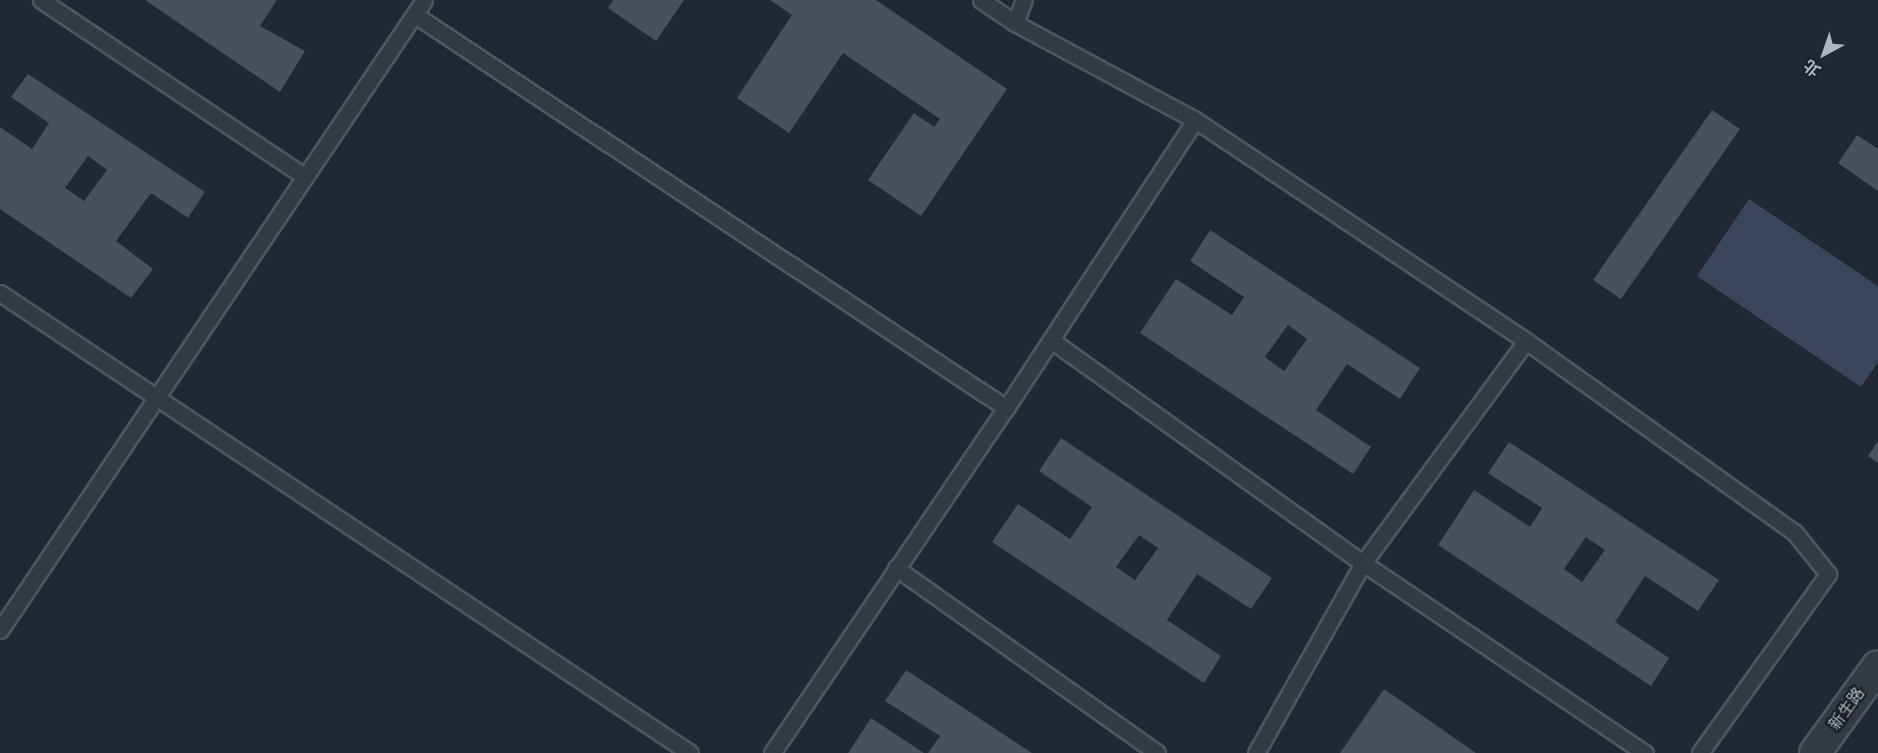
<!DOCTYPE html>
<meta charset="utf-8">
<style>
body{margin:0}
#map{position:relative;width:1878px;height:753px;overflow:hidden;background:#212833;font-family:"Varela Round","Noto Sans TC",sans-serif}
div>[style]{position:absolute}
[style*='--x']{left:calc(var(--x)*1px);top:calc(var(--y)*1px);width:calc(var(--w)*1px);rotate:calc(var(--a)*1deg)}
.water>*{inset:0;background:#38455b}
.building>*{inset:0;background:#484f5d}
.roads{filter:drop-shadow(2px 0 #4f555f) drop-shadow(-2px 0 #4f555f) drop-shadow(0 2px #4f555f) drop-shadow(0 -2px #4f555f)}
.service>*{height:15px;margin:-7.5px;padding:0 7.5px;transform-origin:7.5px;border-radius:7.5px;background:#343a44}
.minor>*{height:30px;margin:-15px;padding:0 15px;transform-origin:15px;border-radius:15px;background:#343a44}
span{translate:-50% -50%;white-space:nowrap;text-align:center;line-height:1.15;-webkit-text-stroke:4.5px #1a1f29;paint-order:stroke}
.street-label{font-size:16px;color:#aeb5c1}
.north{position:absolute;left:1794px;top:24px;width:60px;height:60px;-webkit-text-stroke:4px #1a1f29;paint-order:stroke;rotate:220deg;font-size:16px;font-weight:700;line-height:24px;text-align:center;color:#aeb5c1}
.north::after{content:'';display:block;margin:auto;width:21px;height:27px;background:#aeb5c1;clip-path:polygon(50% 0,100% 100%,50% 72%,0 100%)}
</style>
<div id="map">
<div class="water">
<i style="clip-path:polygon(1749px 199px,1878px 286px,1878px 362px,1861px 387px,1697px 276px)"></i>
</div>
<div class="building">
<i style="clip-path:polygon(145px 0,277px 0,260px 26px,305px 51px,280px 92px)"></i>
<i style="clip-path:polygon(613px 0,684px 0,656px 41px,608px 8px)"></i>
<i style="clip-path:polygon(770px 0,876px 0,1007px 89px,921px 216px,868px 180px,914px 113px,934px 127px,940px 119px,843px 53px,789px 133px,737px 98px,792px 15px)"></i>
<i style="clip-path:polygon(evenodd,28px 74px,205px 192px,188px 218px,151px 193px,116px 241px,153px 269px,131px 298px,0 209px,0 127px,32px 149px,49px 123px,11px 97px,28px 74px,88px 156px,107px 170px,84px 201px,65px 188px,88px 156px)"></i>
<i style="clip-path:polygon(1712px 110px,1740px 129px,1621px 299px,1593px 280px)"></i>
<i style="clip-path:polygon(1857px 135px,1878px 149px,1878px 191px,1838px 163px)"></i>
<i style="clip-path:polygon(evenodd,1210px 230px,1420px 368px,1400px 399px,1347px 364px,1316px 410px,1371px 447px,1353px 474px,1140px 333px,1176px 279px,1232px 315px,1244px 297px,1190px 261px,1210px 230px,1288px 325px,1307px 339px,1284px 371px,1265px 357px,1288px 325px)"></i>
<i style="clip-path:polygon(evenodd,1061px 438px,1272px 578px,1251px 609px,1197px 574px,1167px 620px,1221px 656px,1204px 683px,992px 542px,1018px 504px,1070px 539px,1092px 507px,1039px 471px,1061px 438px,1139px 535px,1158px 548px,1135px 580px,1116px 567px,1139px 535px)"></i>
<i style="clip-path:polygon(1878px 441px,1878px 463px,1868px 456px)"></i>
<i style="clip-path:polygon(evenodd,1509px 442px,1719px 580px,1698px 611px,1645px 576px,1615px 622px,1669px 658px,1651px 686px,1438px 545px,1474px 490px,1530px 527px,1542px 508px,1488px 473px,1509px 442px,1586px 537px,1605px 550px,1582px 582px,1564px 569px,1586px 537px)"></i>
<i style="clip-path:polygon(906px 670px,1032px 753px,928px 753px,940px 736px,885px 701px)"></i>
<i style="clip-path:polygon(1384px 689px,1476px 753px,1340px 753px)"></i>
<i style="clip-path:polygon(871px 718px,924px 753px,848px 753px)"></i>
</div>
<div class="roads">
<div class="service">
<i style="--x:41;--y:0;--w:316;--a:33.8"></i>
<i style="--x:981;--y:0;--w:41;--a:34.1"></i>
<i style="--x:1015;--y:23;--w:204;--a:28.3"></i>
<i style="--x:1195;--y:120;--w:398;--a:33.7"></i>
<i style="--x:1526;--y:341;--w:330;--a:35.5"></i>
<i style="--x:1795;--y:533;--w:53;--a:51.2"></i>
<i style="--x:1828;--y:574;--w:220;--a:125.6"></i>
<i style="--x:415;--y:15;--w:710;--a:33.62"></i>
<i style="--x:1015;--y:23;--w:25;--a:-69"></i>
<i style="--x:0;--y:293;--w:829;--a:33.69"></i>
<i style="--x:1051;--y:340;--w:384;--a:35.6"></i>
<i style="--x:1363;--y:563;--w:340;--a:34"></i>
<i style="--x:896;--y:568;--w:320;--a:35.3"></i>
<i style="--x:0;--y:630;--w:759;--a:-56.06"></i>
<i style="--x:772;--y:753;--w:417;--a:-55.9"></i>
<i style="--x:1006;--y:408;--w:344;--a:-56.7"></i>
<i style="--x:1256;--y:753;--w:218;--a:-60.6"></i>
<i style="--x:1363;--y:563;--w:275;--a:-53.7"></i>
</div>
<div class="minor">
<i style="--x:1815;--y:753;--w:107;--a:-54.1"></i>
</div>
</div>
<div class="street-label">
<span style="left:1847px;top:709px;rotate:-54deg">新生路</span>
</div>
<div class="north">北</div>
</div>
